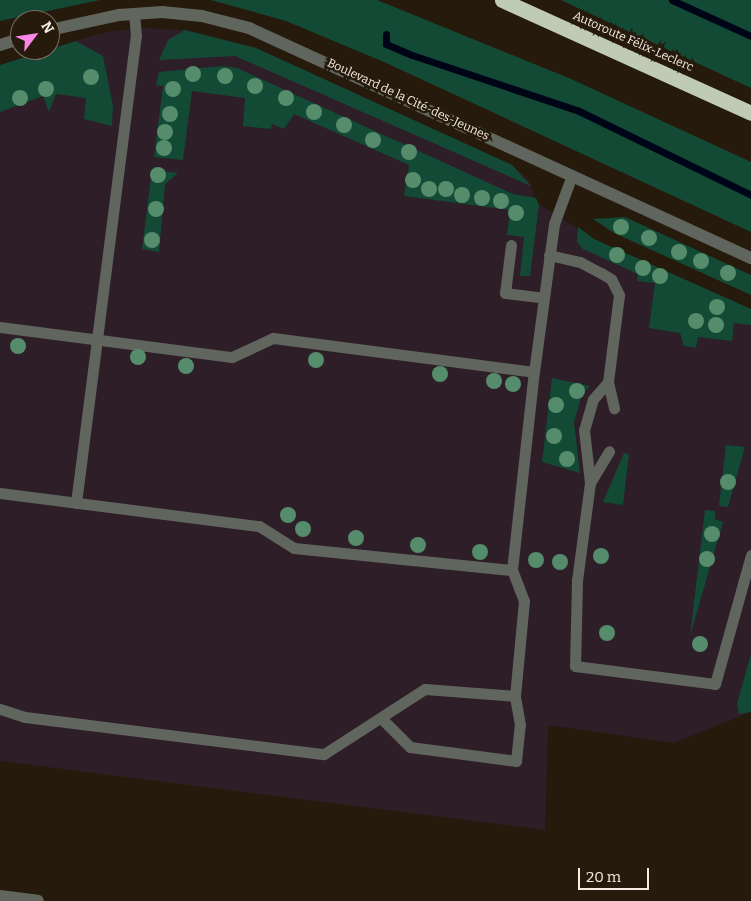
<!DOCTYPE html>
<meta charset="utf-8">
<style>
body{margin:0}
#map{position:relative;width:751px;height:901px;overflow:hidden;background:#261a0c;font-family:Bitter,serif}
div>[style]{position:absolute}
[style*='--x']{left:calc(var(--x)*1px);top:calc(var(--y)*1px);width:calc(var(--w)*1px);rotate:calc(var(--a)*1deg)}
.commercial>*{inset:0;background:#2e1e28}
.green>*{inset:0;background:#134a35}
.stream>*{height:7px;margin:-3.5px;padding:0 3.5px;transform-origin:3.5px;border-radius:3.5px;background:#000417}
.service>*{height:11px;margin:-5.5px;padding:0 5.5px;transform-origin:5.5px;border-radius:5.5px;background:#60655d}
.minor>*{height:12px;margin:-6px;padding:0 6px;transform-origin:6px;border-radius:6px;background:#60655d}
.tertiary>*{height:12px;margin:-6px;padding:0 6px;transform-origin:6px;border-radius:6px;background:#60655d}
.motorway>*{height:15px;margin:-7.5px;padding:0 7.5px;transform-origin:7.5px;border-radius:7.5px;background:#bfcbb7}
.trees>*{width:16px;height:16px;margin:-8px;border-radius:50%;background:#558c6b}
span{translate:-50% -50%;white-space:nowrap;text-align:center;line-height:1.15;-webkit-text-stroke:5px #261a0c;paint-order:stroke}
.street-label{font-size:12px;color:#f5ece3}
.north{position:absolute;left:10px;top:10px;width:50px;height:50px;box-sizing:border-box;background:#261a0c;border:1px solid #796e62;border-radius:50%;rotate:59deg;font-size:14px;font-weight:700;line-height:20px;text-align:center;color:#f5ece3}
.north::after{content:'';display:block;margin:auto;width:18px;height:22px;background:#fa87e8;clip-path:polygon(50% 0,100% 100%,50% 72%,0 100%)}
.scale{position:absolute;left:578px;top:868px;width:71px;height:22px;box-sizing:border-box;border:2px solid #f5ece3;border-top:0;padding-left:6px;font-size:15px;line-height:18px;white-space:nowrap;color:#f5ece3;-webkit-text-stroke:4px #261a0c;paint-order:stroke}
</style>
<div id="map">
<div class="commercial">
<i style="clip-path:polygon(140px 28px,185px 30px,256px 48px,481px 151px,512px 165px,528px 179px,537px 203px,594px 239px,751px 309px,751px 712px,674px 743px,548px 725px,545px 830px,0 761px,0 65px,101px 33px)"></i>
</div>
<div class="green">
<i style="clip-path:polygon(0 0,100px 0,0 21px)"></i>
<i style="clip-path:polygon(211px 0,377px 0,571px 79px,751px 162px,751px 232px,384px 62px,286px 21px)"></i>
<i style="clip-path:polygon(561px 0,751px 0,751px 88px,582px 10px)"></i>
<i style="clip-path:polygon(185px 30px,256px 48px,512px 165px,531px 186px,235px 56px,159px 60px,168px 40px)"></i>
<i style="clip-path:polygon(76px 41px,103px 56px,113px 106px,112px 126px,84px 119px,86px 98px,56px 94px,49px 112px,43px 96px,0 112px,0 65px)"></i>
<i style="clip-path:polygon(222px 66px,237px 68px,513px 194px,536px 198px,539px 205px,530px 276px,520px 276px,524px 237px,507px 235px,510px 210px,404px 196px,409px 165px,294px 114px,284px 129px,272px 124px,271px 129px,243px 126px,245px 98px,192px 91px,183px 160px,154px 157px,163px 86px,156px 85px,159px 72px)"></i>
<i style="clip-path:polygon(152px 170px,178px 173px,165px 184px,159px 252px,142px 249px)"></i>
<i style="clip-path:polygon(625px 217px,751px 275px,751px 295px,614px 233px,593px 219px)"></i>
<i style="clip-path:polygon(578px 227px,594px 239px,751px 309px,751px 325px,734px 323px,732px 341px,698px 337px,696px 348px,684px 346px,680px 333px,649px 328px,655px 283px,637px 281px,638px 274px,583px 249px,577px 242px)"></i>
<i style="clip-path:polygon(552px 378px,590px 386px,582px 394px,574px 422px,580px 473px,542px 462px)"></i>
<i style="clip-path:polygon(726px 445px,745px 447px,728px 507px,719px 506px)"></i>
<i style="clip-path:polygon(624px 453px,629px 454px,623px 505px,603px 502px)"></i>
<i style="clip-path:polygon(705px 510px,715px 511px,715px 519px,723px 522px,690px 636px)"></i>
<i style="clip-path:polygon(751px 654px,751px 712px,739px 714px,737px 704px)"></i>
</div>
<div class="stream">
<i style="--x:672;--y:0;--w:87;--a:24.5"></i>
<i style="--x:386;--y:34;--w:10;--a:90"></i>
<i style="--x:386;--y:44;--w:28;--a:23"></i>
<i style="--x:412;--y:55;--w:176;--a:18.5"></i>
<i style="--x:579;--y:111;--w:191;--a:26"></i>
</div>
<div class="service">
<i style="--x:511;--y:245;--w:48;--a:97.1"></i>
<i style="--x:505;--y:293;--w:38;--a:7"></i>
<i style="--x:549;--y:255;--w:32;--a:13"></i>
<i style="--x:580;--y:262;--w:24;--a:28"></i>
<i style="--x:601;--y:273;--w:12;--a:31"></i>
<i style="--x:611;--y:279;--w:18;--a:63"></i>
<i style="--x:619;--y:295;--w:88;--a:97.2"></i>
<i style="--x:608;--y:382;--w:23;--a:131"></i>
<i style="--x:593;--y:399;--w:32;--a:106"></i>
<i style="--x:584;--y:430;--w:53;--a:83.5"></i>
<i style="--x:590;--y:483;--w:98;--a:97.6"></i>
<i style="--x:577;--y:580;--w:86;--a:91.3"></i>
<i style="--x:575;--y:666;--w:141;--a:7.3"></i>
<i style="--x:715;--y:684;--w:134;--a:-74.4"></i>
<i style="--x:0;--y:327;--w:234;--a:7.4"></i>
<i style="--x:232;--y:357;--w:45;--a:-24.9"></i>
<i style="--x:273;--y:338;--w:263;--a:7.4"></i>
<i style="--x:534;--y:372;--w:149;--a:-82.3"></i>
<i style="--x:554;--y:224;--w:52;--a:-69.8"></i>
<i style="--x:608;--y:382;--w:27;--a:77"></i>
<i style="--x:590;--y:483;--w:37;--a:-59"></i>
<i style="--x:0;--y:493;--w:261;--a:7.3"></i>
<i style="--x:259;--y:526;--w:41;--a:32.2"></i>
<i style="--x:294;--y:548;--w:219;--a:5.8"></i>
<i style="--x:512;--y:570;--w:199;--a:-83.7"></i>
<i style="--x:76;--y:503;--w:471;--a:-82.7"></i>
<i style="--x:136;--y:36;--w:23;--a:-95"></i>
<i style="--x:0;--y:709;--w:26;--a:18"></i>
<i style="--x:25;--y:717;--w:301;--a:7.1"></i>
<i style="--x:324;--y:754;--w:120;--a:-32.8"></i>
<i style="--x:425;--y:689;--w:90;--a:4.4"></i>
<i style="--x:515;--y:696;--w:95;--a:-84.6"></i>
<i style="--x:524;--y:601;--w:33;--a:-111"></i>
<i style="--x:381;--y:718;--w:41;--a:45"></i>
<i style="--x:410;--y:747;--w:107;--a:7.5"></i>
<i style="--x:516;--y:761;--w:36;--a:-84"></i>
<i style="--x:520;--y:725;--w:29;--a:-100"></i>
</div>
<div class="minor">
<i style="--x:0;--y:896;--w:38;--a:7"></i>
</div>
<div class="tertiary">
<i style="--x:50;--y:30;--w:71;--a:-12.3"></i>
<i style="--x:119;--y:15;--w:43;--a:-4"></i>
<i style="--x:162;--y:12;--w:40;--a:5.7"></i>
<i style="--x:202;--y:16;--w:49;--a:14.3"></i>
<i style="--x:249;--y:28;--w:552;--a:24.62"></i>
<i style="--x:0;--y:45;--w:21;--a:-17"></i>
</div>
<div class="motorway">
<i style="--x:502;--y:0;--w:273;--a:24.4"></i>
</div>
<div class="trees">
<i style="left:193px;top:74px"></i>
<i style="left:225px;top:76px"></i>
<i style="left:91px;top:77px"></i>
<i style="left:255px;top:86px"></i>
<i style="left:46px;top:89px"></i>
<i style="left:173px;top:89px"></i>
<i style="left:20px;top:98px"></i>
<i style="left:286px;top:98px"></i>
<i style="left:314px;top:112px"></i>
<i style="left:170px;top:114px"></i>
<i style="left:344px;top:125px"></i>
<i style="left:165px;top:132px"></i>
<i style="left:373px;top:140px"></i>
<i style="left:164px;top:148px"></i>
<i style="left:409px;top:152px"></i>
<i style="left:158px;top:175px"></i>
<i style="left:413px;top:180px"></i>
<i style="left:429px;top:189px"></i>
<i style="left:446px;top:189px"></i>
<i style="left:462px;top:195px"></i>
<i style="left:482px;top:198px"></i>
<i style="left:501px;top:201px"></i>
<i style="left:156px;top:209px"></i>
<i style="left:516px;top:213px"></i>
<i style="left:621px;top:227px"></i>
<i style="left:649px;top:238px"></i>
<i style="left:152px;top:240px"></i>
<i style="left:679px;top:252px"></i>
<i style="left:617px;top:255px"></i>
<i style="left:701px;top:261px"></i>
<i style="left:643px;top:268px"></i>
<i style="left:728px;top:273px"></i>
<i style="left:660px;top:276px"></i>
<i style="left:717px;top:307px"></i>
<i style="left:696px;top:321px"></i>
<i style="left:716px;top:325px"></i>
<i style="left:18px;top:346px"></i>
<i style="left:138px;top:357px"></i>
<i style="left:316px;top:360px"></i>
<i style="left:186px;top:366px"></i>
<i style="left:440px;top:374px"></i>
<i style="left:494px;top:381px"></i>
<i style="left:513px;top:384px"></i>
<i style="left:577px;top:391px"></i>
<i style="left:556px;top:405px"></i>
<i style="left:554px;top:436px"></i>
<i style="left:567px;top:459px"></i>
<i style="left:728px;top:482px"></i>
<i style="left:288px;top:515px"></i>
<i style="left:303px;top:529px"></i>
<i style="left:712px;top:534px"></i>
<i style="left:356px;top:538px"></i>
<i style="left:418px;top:545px"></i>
<i style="left:480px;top:552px"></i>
<i style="left:601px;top:556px"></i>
<i style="left:707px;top:559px"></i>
<i style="left:536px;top:560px"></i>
<i style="left:560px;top:562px"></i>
<i style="left:607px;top:633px"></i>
<i style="left:700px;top:644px"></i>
</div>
<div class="street-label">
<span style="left:633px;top:42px;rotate:24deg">Autoroute Félix-Leclerc</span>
<span style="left:408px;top:100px;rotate:25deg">Boulevard de la Cité-des-Jeunes</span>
</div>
<div class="north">N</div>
<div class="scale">20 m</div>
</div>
